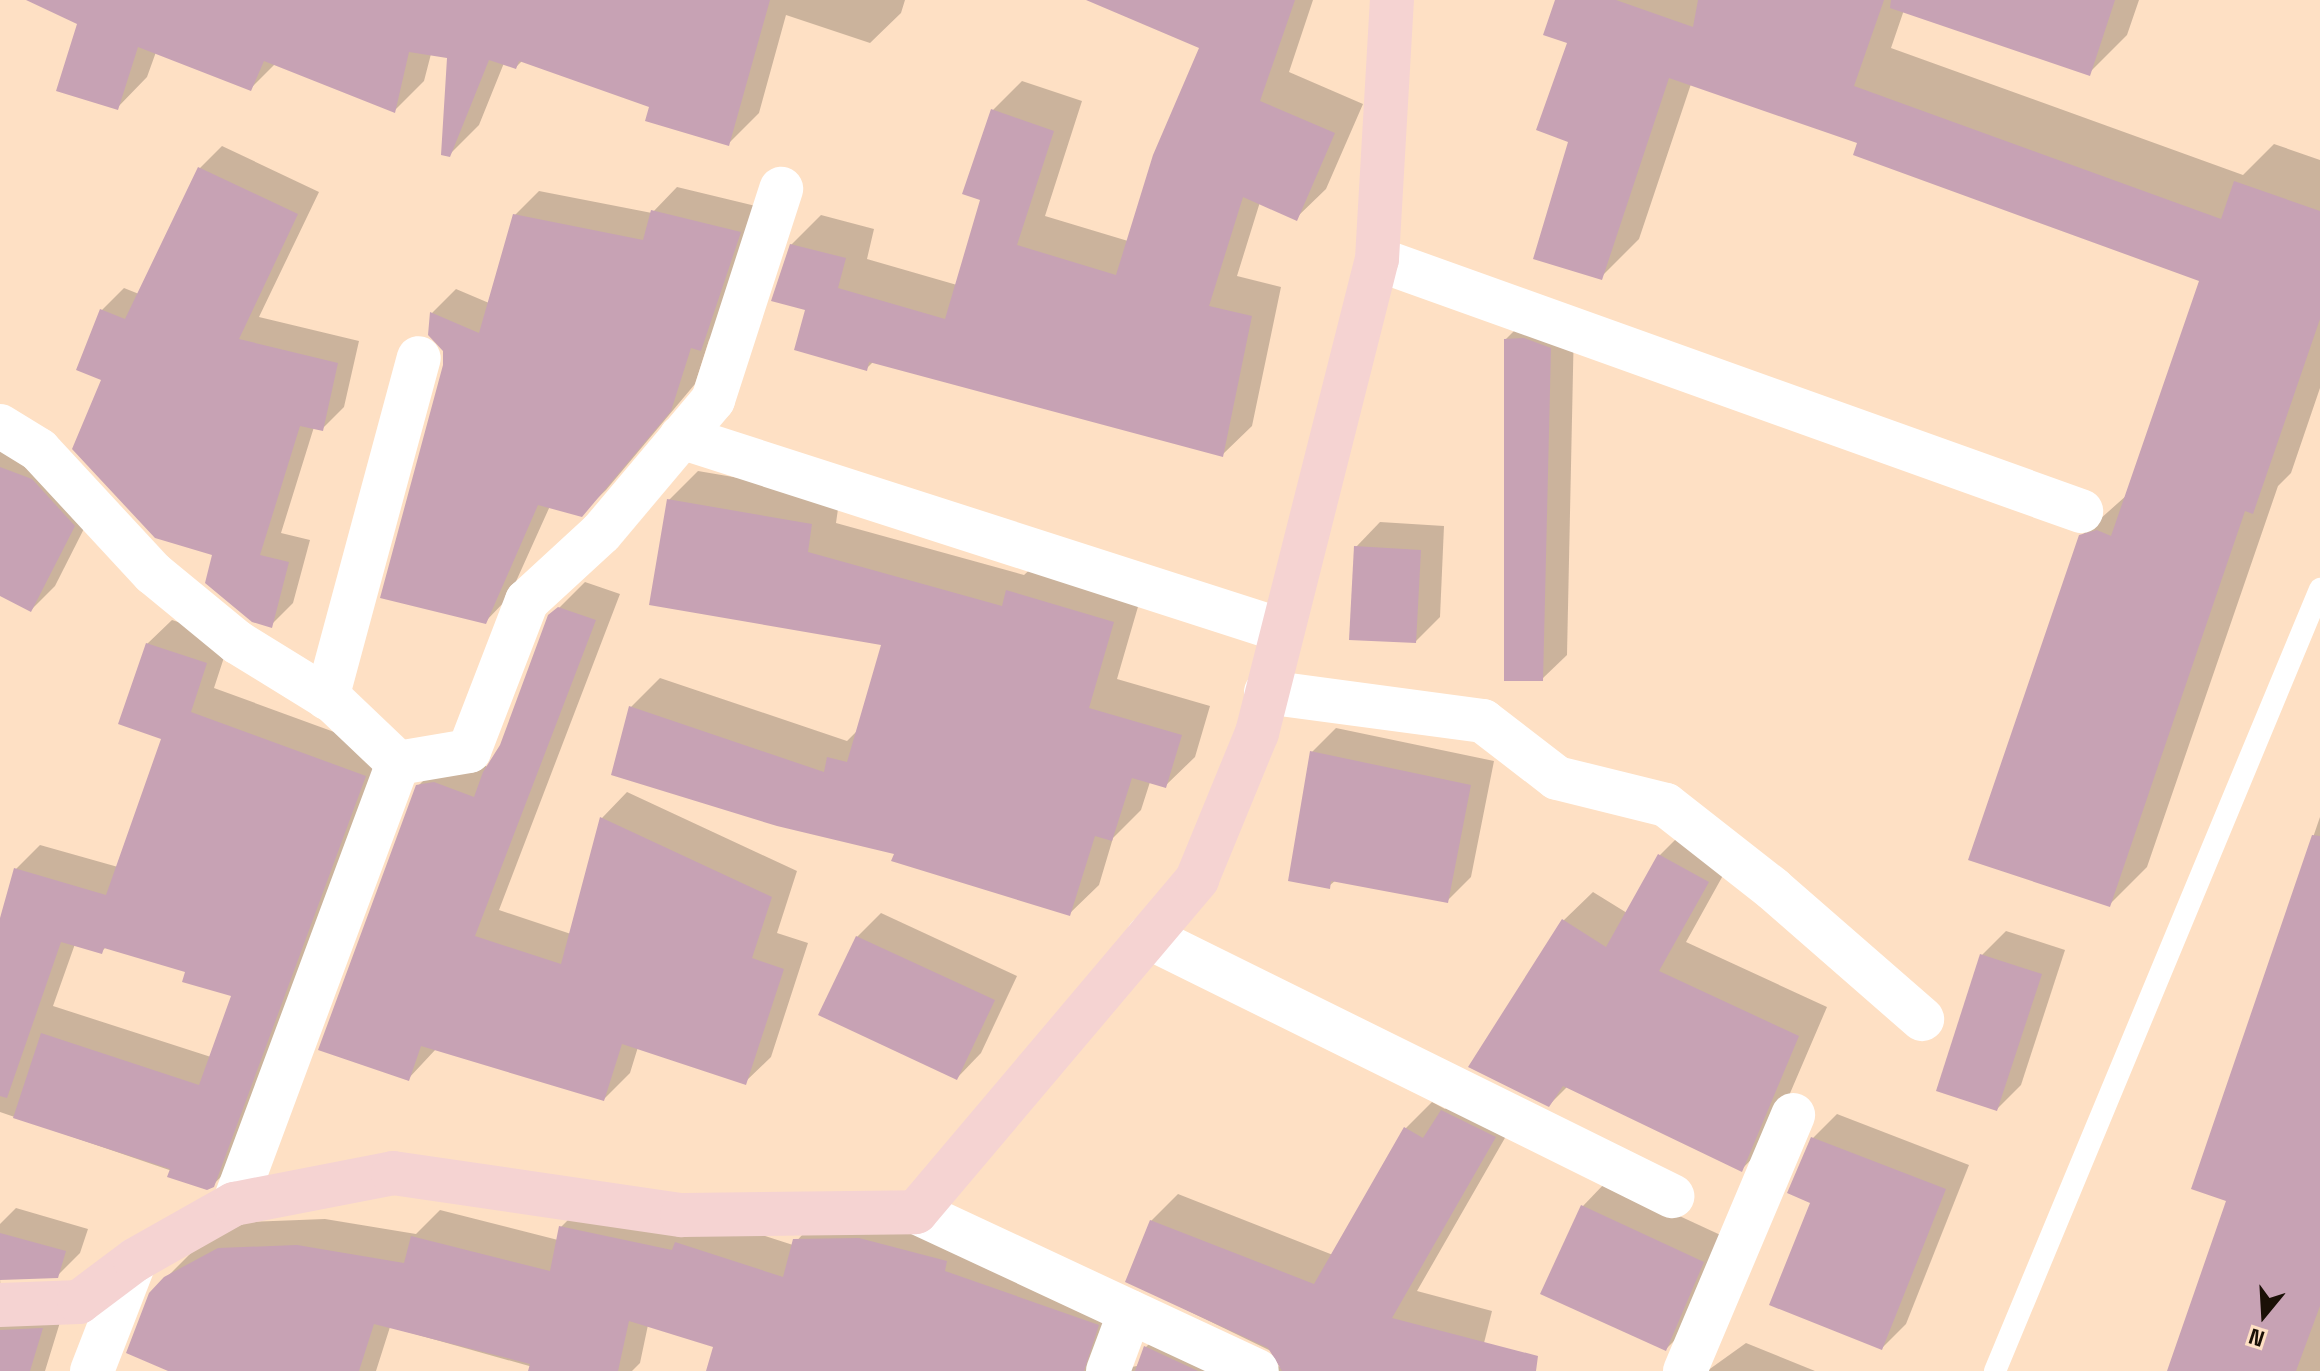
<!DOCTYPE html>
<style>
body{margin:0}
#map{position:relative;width:2320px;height:1371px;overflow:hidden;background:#fee0c4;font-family:"Space Grotesk",sans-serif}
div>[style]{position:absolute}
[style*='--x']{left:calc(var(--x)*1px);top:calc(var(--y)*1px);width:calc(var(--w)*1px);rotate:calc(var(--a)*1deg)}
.shadow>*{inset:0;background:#0003}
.building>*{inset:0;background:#c7a2b4}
.lane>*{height:22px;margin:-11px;padding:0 11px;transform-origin:11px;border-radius:11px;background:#fff}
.street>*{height:44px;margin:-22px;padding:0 22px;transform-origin:22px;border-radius:22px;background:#fff}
.secondary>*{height:44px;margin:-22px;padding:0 22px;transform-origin:22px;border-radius:22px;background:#f5d3d2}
span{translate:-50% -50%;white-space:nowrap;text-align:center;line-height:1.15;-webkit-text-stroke:6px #fee0c4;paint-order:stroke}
.north{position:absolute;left:2224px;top:1275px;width:80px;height:80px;-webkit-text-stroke:6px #fee0c4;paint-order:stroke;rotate:198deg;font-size:22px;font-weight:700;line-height:32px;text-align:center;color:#1a1006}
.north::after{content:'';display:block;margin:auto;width:28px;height:36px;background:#1a1006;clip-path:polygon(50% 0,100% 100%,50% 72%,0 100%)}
</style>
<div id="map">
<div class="shadow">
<i style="clip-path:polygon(87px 0,905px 0,901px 13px,870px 43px,786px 15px,759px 113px,729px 143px,651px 106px,523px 60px,516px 67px,504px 63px,479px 125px,449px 155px,450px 56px,431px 54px,424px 81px,394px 111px,276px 63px,251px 88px,156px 52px,147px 77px,117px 108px)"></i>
<i style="clip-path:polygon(1090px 0,1313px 0,1289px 72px,1363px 104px,1326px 189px,1296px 218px,1260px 202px,1237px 276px,1281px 287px,1252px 426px,1222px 455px,874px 361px,866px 369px,808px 309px,791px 245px,821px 215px,874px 229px,867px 259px,957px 285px,982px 198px,993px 110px,1022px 81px,1082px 101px,1045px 216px,1128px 241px,1202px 47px)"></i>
<i style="clip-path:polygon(1557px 0,2139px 0,2127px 35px,2089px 73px,1904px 10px,1891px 48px,2243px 175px,2274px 144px,2320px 160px,2320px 388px,2291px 473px,2278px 486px,2147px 867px,2109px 905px,2081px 536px,2127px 495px,2202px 280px,1860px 142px,1691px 84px,1639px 239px,1601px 277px,1571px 140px,1569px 42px)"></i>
<i style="clip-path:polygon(222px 146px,319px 192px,259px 317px,359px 341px,344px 407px,322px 429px,314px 427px,281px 533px,310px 540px,293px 603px,271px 625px,214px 554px,104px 379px,102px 310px,124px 288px,139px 294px,200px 168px)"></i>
<i style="clip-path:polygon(677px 187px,764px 208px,724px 325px,709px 340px,695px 384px,606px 490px,581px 514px,550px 506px,509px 597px,485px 622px,445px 350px,432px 313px,456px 289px,489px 303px,515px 215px,539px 191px,652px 213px)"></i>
<i style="clip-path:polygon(1530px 315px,1574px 324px,1567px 655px,1542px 679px,1506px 339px)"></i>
<i style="clip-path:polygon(0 434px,98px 501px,55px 586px,31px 610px,0 594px)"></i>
<i style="clip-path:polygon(698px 471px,840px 495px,836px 523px,1024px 575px,1038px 562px,1142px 593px,1117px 679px,1210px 706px,1195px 757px,1165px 786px,1150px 782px,1141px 810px,1113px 838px,1099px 885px,1069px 914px,897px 852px,631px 707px,660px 678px,847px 741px,859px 729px,884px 643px,669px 500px)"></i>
<i style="clip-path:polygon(1380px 522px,1444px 526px,1440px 617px,1416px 641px,1356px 547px)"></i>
<i style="clip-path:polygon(585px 582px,620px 594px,499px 910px,571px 934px,602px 818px,627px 792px,797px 871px,777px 933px,808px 943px,771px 1057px,745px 1082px,638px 1047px,630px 1073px,604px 1099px,436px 1049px,408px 1079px,418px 786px,444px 760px,461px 757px,488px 767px,502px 746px,550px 617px)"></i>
<i style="clip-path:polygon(evenodd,172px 620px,230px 639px,214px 688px,389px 752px,237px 1160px,213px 1185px,0 1112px,0 926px,16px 869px,40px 845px,118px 867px,164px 738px,147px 644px,172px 620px,75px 944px,102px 951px,107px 946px,188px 971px,233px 995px,211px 1057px,53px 1006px,75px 944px)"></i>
<i style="clip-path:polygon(1336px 728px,1494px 761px,1471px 877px,1447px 901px,1336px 880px,1329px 886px,1312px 752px)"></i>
<i style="clip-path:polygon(2320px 817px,2320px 1371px,2169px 1371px,2229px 1199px,2193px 1187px)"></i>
<i style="clip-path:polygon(1689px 826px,1736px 852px,1686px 942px,1827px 1007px,1770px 1140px,1742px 1169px,1568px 1086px,1549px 1105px,1564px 920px,1593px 892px,1627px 913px,1660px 855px)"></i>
<i style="clip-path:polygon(881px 913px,1017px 976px,981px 1053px,957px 1078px,857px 937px)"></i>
<i style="clip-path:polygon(2006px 931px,2065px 950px,2021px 1085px,1997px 1109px,1982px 955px)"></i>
<i style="clip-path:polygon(1469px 1084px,1521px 1110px,1417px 1291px,1492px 1311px,1477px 1371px,708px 1371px,715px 1346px,648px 1325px,640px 1363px,632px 1371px,547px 1371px,390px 1327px,376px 1371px,173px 1371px,165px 1279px,193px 1251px,246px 1222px,325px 1219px,416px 1234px,440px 1210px,558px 1240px,561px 1227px,588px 1200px,703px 1216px,793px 1245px,822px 1213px,887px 1212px,1124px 1298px,1126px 1368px,1137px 1366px,1146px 1347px,1173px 1320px,1280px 1367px,1279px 1355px,1127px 1281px,1151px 1221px,1178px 1194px,1333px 1255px,1405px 1129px,1432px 1102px,1445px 1109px)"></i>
<i style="clip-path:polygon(1837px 1114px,1969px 1165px,1906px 1324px,1882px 1348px,1813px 1202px,1812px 1139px)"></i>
<i style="clip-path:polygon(1606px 1182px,1727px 1238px,1690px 1325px,1666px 1349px,1582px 1207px)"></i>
<i style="clip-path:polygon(16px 1208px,88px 1229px,80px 1253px,57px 1276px,0 1278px,1px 1294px,65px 1306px,45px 1371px,0 1371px,0 1224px)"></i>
<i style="clip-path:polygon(1746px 1343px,1815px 1371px,1707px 1371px)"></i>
</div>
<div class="building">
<i style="clip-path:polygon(26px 0,770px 0,729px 146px,645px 121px,649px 107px,519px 61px,516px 69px,489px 60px,450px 157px,441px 155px,447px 58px,409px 52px,395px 113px,264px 61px,251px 91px,138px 47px,118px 110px,56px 91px,77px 24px)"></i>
<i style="clip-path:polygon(1086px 0,1295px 0,1260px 101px,1335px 133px,1297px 221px,1243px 197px,1209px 306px,1252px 316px,1223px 457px,869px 362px,867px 371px,794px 350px,805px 310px,771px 301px,790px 244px,846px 258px,838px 288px,945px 319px,980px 200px,962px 194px,991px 109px,1054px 131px,1017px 245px,1116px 275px,1153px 155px,1199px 48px)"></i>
<i style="clip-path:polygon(1555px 0,1616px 0,1693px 27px,1698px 0,1884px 0,1854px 86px,2221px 219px,2234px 181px,2320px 211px,2320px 319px,2253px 514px,2245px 511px,2110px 907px,1968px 860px,2079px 535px,2097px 530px,2111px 536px,2199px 281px,1853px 155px,1857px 143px,1669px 78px,1602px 280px,1533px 259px,1568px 142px,1536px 130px,1567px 43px,1543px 35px)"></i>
<i style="clip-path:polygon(1891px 0,2115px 0,2090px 76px,1890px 8px)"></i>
<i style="clip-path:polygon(198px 167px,298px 214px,239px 339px,338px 363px,323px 431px,300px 426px,260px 555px,289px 562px,272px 628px,252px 622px,205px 583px,212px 555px,155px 538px,72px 449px,101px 380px,76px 370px,100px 309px,125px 319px)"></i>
<i style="clip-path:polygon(651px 210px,741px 232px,701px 351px,691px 348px,671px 411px,582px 517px,538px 505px,486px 624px,380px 598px,443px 365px,443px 351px,428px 335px,430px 312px,479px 333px,513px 214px,643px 240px)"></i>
<i style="clip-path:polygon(1524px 338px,1551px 348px,1543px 681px,1504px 681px,1504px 339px)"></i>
<i style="clip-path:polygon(0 467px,32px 479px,75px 526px,31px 612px,0 596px)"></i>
<i style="clip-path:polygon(667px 499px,812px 524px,808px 552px,1002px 606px,1006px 590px,1114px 622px,1089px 708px,1182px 735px,1166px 788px,1132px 778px,1112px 841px,1095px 836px,1070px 916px,891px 861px,894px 854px,777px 826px,611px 775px,629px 706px,824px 772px,827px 757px,847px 762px,881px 645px,649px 605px)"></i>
<i style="clip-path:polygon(1354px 546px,1421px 550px,1416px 643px,1349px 640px)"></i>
<i style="clip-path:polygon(558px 607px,596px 620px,475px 936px,561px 964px,600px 817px,772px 897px,752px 958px,784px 969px,746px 1085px,622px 1044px,604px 1101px,421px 1046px,409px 1081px,318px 1050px,416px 785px,434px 782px,474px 797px,483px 772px,500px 745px,548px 615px)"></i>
<i style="clip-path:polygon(146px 643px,207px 663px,191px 712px,366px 776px,214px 1187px,207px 1190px,167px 1177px,170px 1169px,13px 1118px,41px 1033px,199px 1085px,231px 996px,182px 982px,185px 972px,104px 948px,102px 954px,61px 942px,7px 1098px,0 1096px,0 918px,14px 868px,106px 895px,161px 739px,118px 724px)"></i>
<i style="clip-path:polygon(1310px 751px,1471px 785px,1448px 903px,1331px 881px,1330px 889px,1288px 881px)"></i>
<i style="clip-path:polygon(2312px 835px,2320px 836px,2320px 1306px,2296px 1371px,2167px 1371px,2226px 1201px,2191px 1189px)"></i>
<i style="clip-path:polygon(1658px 854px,1709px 882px,1659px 971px,1799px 1036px,1742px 1172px,1563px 1086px,1549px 1107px,1468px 1067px,1562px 919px,1606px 947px)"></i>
<i style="clip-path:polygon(856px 936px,995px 1000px,957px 1080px,818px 1015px)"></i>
<i style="clip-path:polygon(1980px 954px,2042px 974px,1997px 1111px,1936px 1091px)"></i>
<i style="clip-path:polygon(1441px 1110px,1496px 1137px,1392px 1318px,1538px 1356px,1536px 1371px,1282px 1371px,1268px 1348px,1125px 1282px,1150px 1220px,1314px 1284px,1404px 1127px,1423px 1138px)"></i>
<i style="clip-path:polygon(1811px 1137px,1946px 1189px,1882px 1350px,1769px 1305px,1810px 1203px,1787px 1193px)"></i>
<i style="clip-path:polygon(1581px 1205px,1704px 1262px,1666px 1351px,1540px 1294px)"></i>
<i style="clip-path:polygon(559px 1226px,672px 1250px,675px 1242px,783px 1277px,793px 1239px,859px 1238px,947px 1261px,945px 1271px,1099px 1325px,1084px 1371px,706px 1371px,713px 1347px,629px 1321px,618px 1371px,528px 1371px,530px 1364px,374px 1324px,359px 1371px,168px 1371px,126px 1353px,149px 1293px,164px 1277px,218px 1248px,297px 1245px,404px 1263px,411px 1236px,550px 1271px)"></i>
<i style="clip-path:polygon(0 1233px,66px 1251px,58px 1278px,0 1280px)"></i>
<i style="clip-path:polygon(43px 1328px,30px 1371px,0 1371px,0 1330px)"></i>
<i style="clip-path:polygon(1144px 1346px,1198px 1371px,1135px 1371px)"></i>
</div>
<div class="lane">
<i style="--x:1995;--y:1371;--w:847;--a:-67.43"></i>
</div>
<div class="street">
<i style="--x:1377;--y:259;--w:748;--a:19.7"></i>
<i style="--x:0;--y:426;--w:46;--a:31.6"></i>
<i style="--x:39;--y:450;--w:168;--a:47.2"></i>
<i style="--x:153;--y:573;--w:109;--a:39.4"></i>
<i style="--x:237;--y:642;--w:114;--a:31.7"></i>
<i style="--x:334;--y:702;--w:88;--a:43.6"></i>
<i style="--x:681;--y:437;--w:630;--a:17.83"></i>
<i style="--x:1266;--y:692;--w:219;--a:7.6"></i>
<i style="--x:1483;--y:721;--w:93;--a:37.6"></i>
<i style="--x:1557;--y:778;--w:112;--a:13.9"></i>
<i style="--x:1666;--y:805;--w:136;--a:38.1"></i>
<i style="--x:1773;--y:889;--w:198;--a:41.1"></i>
<i style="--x:327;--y:698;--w:352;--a:-74.9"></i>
<i style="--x:398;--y:763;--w:72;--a:-9.6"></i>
<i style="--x:469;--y:751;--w:161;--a:-68.9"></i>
<i style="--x:527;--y:601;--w:100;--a:-42.6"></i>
<i style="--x:601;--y:533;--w:174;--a:-49.9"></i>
<i style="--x:713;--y:400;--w:222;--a:-72.1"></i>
<i style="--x:1148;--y:937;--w:585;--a:26.3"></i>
<i style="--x:234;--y:1204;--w:471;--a:-69.6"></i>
<i style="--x:916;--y:1212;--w:376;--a:25"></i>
<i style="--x:92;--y:1371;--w:119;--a:-68.8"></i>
<i style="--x:1108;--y:1371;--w:63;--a:-69.6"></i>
<i style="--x:1685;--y:1371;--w:278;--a:-67.1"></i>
</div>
<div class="secondary">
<i style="--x:0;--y:1305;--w:79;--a:-2.2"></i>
<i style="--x:79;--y:1302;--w:70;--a:-36.9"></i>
<i style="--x:135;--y:1260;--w:114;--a:-29.5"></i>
<i style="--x:234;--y:1204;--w:162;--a:-11"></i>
<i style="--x:393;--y:1173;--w:292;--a:8.3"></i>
<i style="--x:682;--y:1215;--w:234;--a:-0.7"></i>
<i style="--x:916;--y:1212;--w:436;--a:-49.8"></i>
<i style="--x:1197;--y:879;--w:158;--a:-67.7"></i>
<i style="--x:1257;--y:733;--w:489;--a:-75.8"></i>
<i style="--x:1377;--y:259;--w:259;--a:-86.7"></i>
</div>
<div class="north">N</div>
</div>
